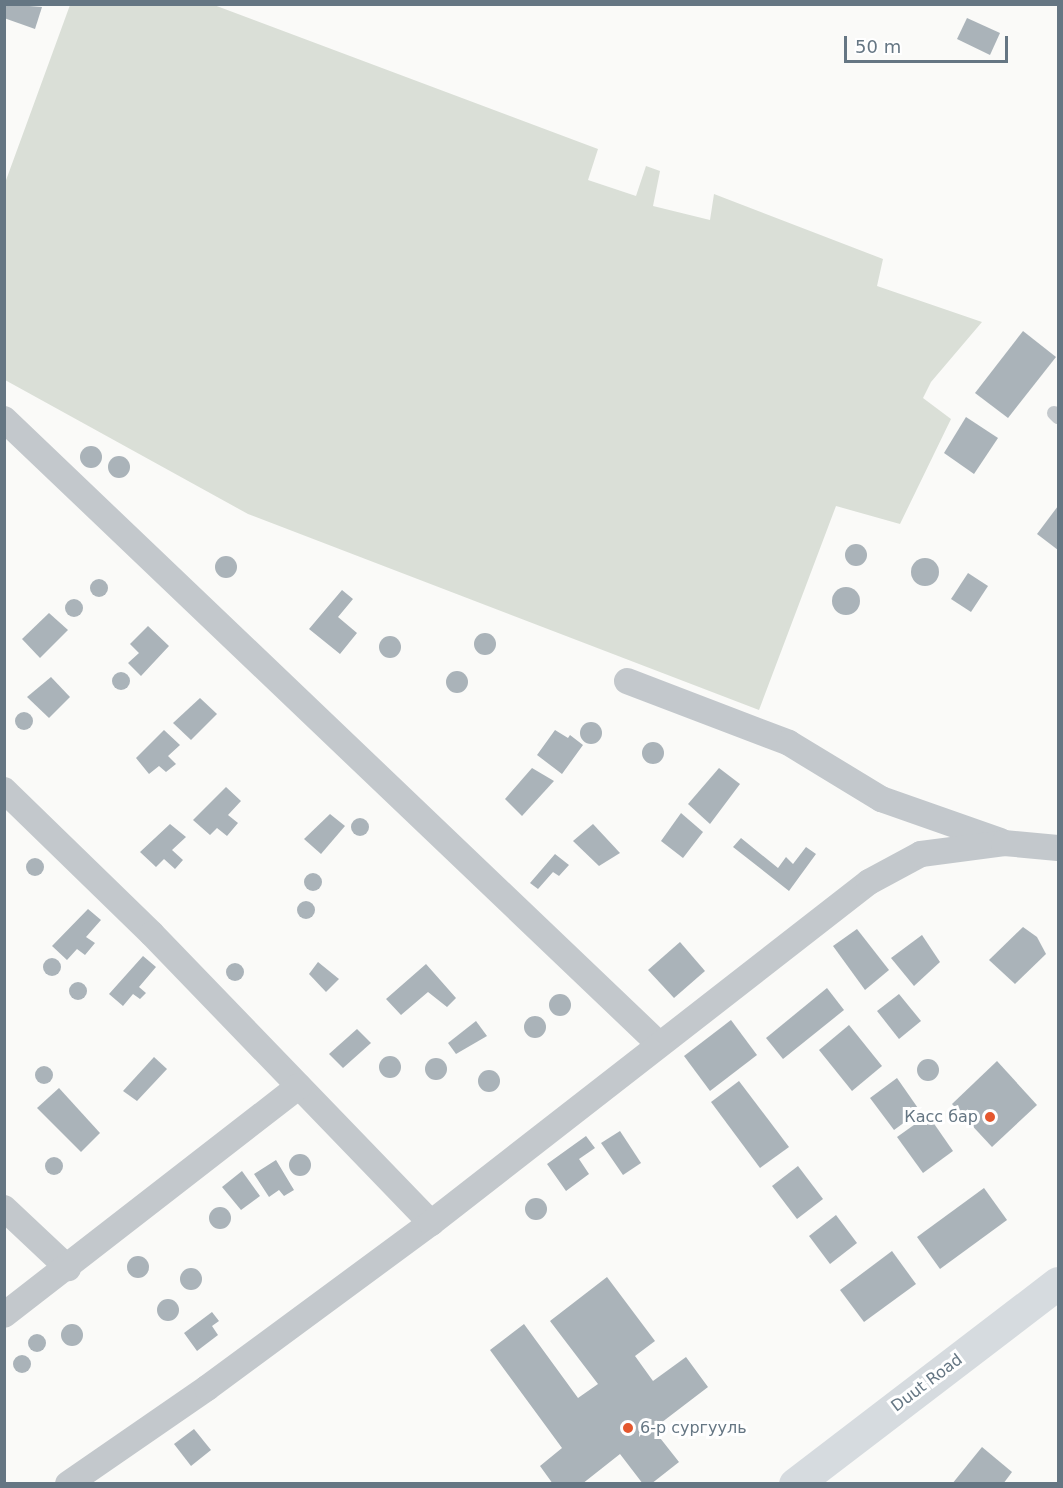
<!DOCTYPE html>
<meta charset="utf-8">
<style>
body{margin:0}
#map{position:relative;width:1063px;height:1488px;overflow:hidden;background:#fafaf8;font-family:"DejaVu Sans",sans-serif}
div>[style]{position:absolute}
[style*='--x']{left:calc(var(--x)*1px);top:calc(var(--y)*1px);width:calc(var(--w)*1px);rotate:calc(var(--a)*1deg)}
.green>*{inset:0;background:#dadfd7}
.building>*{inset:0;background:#aab3b9}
.round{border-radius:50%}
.service>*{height:14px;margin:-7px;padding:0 7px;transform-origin:7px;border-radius:7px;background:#c3c8cc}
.minor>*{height:26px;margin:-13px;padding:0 13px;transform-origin:13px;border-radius:13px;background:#c3c8cc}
.secondary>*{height:33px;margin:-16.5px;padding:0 16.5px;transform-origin:16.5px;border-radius:16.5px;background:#d6dbdf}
.dots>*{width:16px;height:16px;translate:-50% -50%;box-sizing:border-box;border:3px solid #fff;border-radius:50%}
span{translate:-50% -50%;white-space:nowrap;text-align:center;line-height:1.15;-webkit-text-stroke:6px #fff;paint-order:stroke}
.poi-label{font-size:16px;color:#657683}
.right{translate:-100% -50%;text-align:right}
.left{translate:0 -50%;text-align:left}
.street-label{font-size:16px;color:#657683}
.frame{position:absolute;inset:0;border:6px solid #657683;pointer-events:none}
.scale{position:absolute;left:844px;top:36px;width:164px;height:27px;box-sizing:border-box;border:3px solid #657683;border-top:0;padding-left:8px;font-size:18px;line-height:21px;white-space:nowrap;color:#657683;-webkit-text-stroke:4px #fff;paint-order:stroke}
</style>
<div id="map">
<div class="green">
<i style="clip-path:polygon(70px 5px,214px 5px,598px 149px,588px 180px,636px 196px,646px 166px,660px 171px,653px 206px,710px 220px,714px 194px,883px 259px,877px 286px,982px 322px,931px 382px,923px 398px,951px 419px,900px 524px,836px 506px,759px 710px,248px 514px,5px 380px,5px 183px)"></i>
</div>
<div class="building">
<i style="clip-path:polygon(4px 4px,42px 7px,35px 29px,4px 18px)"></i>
<i style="clip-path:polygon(967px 18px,1000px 33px,990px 55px,957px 39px)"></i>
<i style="clip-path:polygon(1023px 331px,1056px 357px,1008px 418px,975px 393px)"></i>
<i style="clip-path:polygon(966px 417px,998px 438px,974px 474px,944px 453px)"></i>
<i class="round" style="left:80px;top:446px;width:22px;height:22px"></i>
<i class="round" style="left:108px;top:456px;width:22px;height:22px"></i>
<i style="clip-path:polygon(1058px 506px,1058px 550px,1037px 534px)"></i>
<i class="round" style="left:845px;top:544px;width:22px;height:22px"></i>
<i class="round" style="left:215px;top:556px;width:22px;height:22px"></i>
<i class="round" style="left:911px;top:558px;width:28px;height:28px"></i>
<i style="clip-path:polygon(968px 573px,988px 586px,971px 612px,951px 599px)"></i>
<i class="round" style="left:90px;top:579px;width:18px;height:18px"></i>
<i class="round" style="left:832px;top:587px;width:28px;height:28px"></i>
<i style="clip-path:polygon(342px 590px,353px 599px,338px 617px,357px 633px,340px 654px,309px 629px)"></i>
<i class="round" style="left:65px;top:599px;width:18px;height:18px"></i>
<i style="clip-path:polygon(49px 613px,68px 630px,40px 658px,22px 639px)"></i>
<i style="clip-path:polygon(148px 626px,169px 646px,141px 676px,128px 663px,139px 653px,130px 644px)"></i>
<i class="round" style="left:474px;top:633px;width:22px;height:22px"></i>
<i class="round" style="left:379px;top:636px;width:22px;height:22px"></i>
<i class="round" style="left:446px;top:671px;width:22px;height:22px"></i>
<i class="round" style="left:112px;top:672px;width:18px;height:18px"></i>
<i style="clip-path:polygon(51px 677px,70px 697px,49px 718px,27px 697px)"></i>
<i style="clip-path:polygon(200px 698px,217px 714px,191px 740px,173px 723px)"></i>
<i class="round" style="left:15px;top:712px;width:18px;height:18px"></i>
<i class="round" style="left:580px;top:722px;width:22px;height:22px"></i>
<i style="clip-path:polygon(164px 730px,180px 745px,168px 756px,176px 764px,166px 772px,159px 766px,149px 774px,136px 758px)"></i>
<i style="clip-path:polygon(555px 730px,568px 738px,570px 735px,583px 745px,562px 774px,537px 755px)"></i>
<i class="round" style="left:642px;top:742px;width:22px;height:22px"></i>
<i style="clip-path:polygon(532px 768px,554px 781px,522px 816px,505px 799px)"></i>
<i style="clip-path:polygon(719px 768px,740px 784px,710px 824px,688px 804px)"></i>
<i style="clip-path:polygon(226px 787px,241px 801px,228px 815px,238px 823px,227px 836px,217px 828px,210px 835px,193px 820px)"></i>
<i style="clip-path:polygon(681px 813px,703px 832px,683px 858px,661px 841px)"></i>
<i style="clip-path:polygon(330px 814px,345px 826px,321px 854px,304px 839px)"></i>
<i class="round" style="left:351px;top:818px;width:18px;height:18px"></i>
<i style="clip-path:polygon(170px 824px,186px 837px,172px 850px,183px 860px,175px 869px,164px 859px,156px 867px,140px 852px)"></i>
<i style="clip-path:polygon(593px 824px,620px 853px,599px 866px,573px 841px)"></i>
<i style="clip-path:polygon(741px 838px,778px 868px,786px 857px,793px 864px,806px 847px,816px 854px,789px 891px,733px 847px)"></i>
<i style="clip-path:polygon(555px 854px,569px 865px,559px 876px,553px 872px,538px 889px,530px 883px)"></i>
<i class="round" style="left:26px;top:858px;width:18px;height:18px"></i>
<i class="round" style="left:304px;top:873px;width:18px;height:18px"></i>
<i class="round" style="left:297px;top:901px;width:18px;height:18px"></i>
<i style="clip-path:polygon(88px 909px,101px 920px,86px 937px,95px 943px,85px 955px,77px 949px,67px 960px,52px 946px)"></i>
<i style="clip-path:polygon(1023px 927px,1037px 937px,1046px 954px,1015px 984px,989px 960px)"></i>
<i style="clip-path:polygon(857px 929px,889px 970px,865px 990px,833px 946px)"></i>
<i style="clip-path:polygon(922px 935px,940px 962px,914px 986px,891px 958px)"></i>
<i style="clip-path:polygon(680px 942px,705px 971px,674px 998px,648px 970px)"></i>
<i style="clip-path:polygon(143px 956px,156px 967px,139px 987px,146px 993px,140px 999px,133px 994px,123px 1006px,109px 994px)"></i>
<i class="round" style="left:43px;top:958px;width:18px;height:18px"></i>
<i style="clip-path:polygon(318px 962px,339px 979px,326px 992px,309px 974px)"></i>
<i class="round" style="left:226px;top:963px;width:18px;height:18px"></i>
<i style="clip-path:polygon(426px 964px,456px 998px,447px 1007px,428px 992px,401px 1015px,386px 999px)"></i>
<i class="round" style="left:69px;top:982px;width:18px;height:18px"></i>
<i style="clip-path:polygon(827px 988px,844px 1010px,783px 1059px,766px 1038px)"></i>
<i style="clip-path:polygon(899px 994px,921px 1021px,899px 1039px,877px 1011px)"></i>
<i class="round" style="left:549px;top:994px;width:22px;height:22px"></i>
<i class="round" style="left:524px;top:1016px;width:22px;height:22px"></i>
<i style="clip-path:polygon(731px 1020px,757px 1055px,710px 1091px,684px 1056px)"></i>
<i style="clip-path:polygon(476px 1021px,487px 1036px,456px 1054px,448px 1043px)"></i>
<i style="clip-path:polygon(849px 1025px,882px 1066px,852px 1091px,819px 1050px)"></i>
<i style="clip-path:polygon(357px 1029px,371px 1043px,343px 1068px,329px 1054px)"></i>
<i class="round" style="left:379px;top:1056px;width:22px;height:22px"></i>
<i style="clip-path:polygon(154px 1057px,167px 1069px,137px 1101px,123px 1091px)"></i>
<i class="round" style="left:425px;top:1058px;width:22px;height:22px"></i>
<i class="round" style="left:917px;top:1059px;width:22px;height:22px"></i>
<i style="clip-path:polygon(997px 1061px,1037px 1105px,992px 1147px,952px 1104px)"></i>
<i class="round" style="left:35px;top:1066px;width:18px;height:18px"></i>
<i class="round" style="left:478px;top:1070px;width:22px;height:22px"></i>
<i style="clip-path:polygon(897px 1078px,920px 1111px,894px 1130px,870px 1098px)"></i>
<i style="clip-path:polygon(739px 1081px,789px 1147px,760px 1168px,711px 1102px)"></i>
<i style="clip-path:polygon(59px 1088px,100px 1133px,81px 1152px,37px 1108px)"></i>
<i style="clip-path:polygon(928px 1115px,953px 1151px,923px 1173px,897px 1137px)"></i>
<i style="clip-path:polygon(620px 1131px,641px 1163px,623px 1175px,601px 1143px)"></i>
<i style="clip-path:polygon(586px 1136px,595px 1148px,579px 1159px,589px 1174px,566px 1191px,547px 1164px)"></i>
<i class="round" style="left:289px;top:1154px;width:22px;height:22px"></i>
<i class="round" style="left:45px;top:1157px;width:18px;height:18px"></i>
<i style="clip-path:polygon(276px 1160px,294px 1190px,284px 1196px,279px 1190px,269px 1197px,254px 1174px)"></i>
<i style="clip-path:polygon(798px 1166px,823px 1199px,797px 1219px,772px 1186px)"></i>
<i style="clip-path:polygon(242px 1171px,260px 1196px,241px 1210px,222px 1187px)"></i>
<i style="clip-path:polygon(984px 1188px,1007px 1220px,940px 1269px,917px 1237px)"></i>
<i class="round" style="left:525px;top:1198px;width:22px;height:22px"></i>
<i class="round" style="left:209px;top:1207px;width:22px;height:22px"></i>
<i style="clip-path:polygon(836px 1215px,857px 1243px,830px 1264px,809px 1236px)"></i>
<i style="clip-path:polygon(892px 1251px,916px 1284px,864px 1322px,840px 1290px)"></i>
<i class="round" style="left:127px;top:1256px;width:22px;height:22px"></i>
<i class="round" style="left:180px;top:1268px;width:22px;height:22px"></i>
<i style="clip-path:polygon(607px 1277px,655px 1341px,635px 1356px,653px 1381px,686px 1357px,708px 1387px,653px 1429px,679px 1462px,651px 1484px,643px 1484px,620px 1454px,582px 1484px,553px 1484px,540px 1466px,562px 1448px,490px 1350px,524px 1324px,578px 1398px,598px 1384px,550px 1321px)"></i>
<i class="round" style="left:157px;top:1299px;width:22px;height:22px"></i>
<i style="clip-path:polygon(212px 1312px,219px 1321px,212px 1326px,218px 1335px,197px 1351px,184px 1333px)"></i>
<i class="round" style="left:61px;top:1324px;width:22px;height:22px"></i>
<i class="round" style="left:28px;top:1334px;width:18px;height:18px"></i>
<i class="round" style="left:13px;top:1355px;width:18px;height:18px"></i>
<i style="clip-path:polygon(194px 1429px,211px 1450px,191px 1466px,174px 1444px)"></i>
<i style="clip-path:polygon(982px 1447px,1012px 1472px,1003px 1484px,952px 1484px)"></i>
</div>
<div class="service">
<i style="--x:1054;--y:413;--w:6;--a:45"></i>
</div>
<div class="minor">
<i style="--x:4;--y:419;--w:905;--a:43.66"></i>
<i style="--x:627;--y:681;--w:173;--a:20.9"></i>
<i style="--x:789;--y:743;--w:108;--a:31.3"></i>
<i style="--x:881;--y:799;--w:126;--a:19.4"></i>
<i style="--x:4;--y:790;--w:206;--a:44.2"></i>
<i style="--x:152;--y:934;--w:402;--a:46"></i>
<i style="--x:4;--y:1208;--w:88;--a:43.2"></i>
<i style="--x:4;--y:1315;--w:373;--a:-37.8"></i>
<i style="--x:68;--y:1484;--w:169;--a:-34.6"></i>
<i style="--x:207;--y:1388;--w:278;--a:-36.4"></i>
<i style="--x:431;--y:1223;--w:555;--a:-37.9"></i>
<i style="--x:869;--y:882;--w:59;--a:-28.3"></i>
<i style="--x:921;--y:854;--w:84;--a:-7.5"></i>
<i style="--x:1004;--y:843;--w:54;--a:5.3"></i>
</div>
<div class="secondary">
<i style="--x:795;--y:1484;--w:331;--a:-37.4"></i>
</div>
<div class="dots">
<i style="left:990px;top:1117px;background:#e4572e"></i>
<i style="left:628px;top:1428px;background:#e4572e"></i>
</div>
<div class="poi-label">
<span class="right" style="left:978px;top:1117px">Касс бар</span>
<span class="left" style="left:640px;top:1428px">6-р сургууль</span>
</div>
<div class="street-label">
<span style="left:927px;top:1383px;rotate:-37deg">Duut Road</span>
</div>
<div class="frame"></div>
<div class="scale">50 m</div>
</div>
